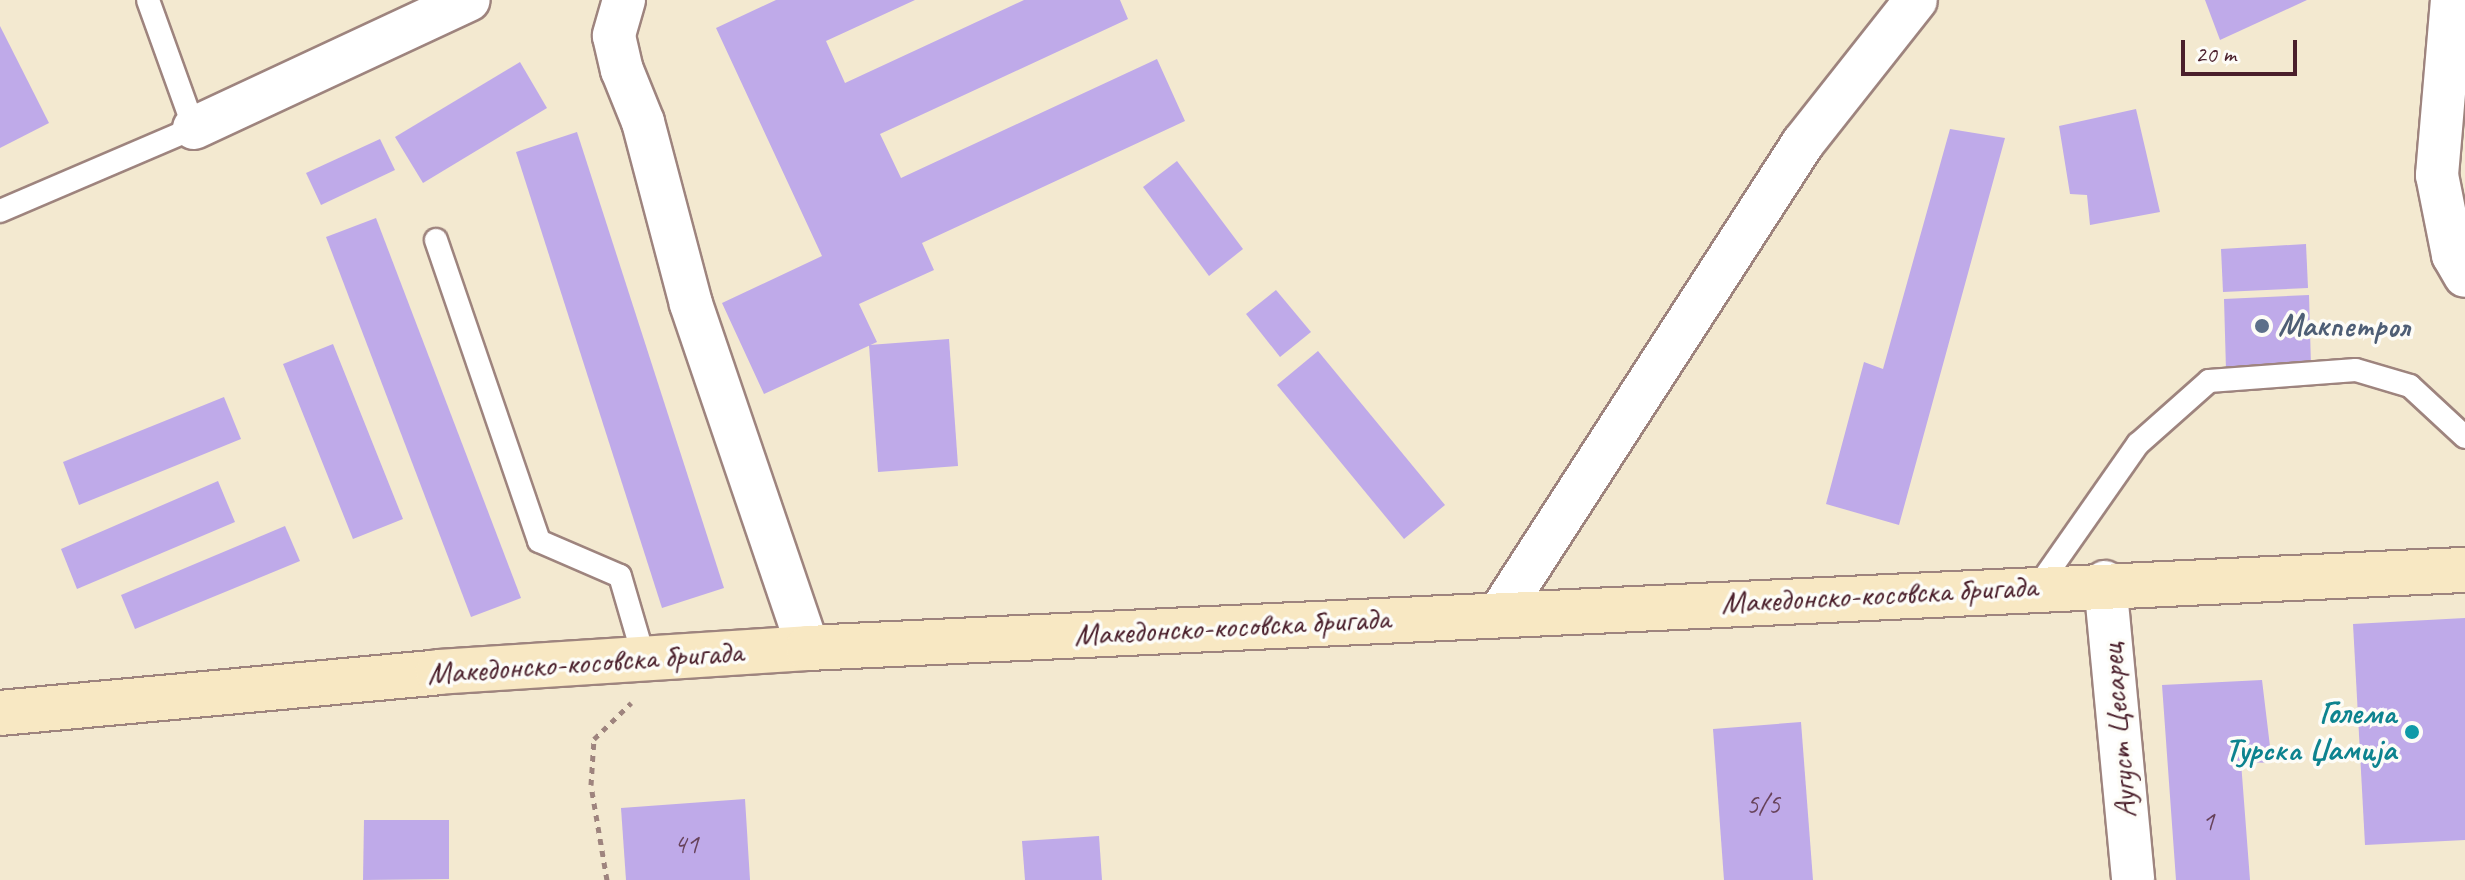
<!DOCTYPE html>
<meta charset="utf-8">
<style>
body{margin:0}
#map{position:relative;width:2465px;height:880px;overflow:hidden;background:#f3e9d0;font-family:Caveat,sans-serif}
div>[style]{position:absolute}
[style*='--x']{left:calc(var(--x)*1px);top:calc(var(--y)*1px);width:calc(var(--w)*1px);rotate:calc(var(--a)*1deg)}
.building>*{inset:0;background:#bfaae9}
.path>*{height:5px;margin-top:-2.5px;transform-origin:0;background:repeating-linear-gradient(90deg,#9e847e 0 6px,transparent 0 12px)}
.roads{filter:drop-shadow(2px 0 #9e847e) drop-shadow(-2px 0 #9e847e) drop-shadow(0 2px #9e847e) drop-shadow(0 -2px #9e847e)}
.lane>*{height:22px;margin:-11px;padding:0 11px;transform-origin:11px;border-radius:11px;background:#fff}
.street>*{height:42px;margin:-21px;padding:0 21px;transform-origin:21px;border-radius:21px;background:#fff}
.secondary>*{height:44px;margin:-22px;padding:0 22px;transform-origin:22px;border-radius:22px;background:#f8e8c3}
.dots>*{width:22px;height:22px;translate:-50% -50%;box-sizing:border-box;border:4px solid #fdfcf7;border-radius:50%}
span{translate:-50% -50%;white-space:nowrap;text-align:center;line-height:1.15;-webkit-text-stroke:7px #fdfcf7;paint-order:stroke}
.number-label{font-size:28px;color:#67425a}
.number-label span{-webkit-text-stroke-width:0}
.service-label{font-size:32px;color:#4e5e75;font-weight:700}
.left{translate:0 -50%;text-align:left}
.street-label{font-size:32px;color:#4a1f2b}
.culture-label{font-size:32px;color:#0d838f;font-weight:700}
.right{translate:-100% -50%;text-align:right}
.scale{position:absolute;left:2181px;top:40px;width:116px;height:36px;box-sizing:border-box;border:4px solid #4a1f2b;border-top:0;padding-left:10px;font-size:24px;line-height:28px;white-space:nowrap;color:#4a1f2b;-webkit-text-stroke:6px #fdfcf7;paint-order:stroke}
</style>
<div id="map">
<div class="building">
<i style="clip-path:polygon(776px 0,915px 0,826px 41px,845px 83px,1024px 0,1120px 0,1128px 19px,880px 134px,901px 178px,1157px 59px,1185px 121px,922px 243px,934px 270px,859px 304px,877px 342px,764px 394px,722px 303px,822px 256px,716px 28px)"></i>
<i style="clip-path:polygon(2205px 0,2307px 0,2220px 40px)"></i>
<i style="clip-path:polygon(0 26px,49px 123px,0 148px)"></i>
<i style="clip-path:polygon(520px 62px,547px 108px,423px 183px,395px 137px)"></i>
<i style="clip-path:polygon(2136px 109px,2160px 212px,2090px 225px,2087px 195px,2070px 194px,2059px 126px)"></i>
<i style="clip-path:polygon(1950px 129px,2005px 138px,1899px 525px,1826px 504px,1864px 362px,1883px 369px)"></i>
<i style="clip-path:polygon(577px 132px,724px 588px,662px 608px,516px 152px)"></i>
<i style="clip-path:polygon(380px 139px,395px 170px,321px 205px,306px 173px)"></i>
<i style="clip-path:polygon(1177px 161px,1243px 249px,1209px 276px,1143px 187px)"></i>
<i style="clip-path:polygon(376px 218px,521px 598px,471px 617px,326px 237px)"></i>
<i style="clip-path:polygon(2306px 244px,2308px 288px,2223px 292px,2221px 249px)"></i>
<i style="clip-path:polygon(1276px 290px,1311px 332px,1280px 357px,1246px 314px)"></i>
<i style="clip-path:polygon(2309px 295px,2311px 366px,2226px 370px,2224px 299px)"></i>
<i style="clip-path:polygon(949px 339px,958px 466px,878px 472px,869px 345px)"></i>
<i style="clip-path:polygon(333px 344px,403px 519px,353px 539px,283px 364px)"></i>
<i style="clip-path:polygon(1318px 351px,1445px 505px,1404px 539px,1277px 385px)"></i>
<i style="clip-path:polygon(224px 397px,241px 439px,79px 505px,63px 462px)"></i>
<i style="clip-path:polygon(218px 481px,235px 522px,77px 589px,61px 549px)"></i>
<i style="clip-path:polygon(285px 526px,300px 561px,135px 629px,121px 595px)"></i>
<i style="clip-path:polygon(2465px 618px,2465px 840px,2365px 845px,2353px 624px)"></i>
<i style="clip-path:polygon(2262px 680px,2272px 763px,2241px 762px,2250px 880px,2176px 880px,2162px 685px)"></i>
<i style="clip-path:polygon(1801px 722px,1813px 880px,1724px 880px,1713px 729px)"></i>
<i style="clip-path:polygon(745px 799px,750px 880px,626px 880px,621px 808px)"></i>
<i style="clip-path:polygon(364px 820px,449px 820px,449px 879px,363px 880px)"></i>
<i style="clip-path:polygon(1099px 836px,1102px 880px,1025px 880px,1022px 841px)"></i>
</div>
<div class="path">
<i style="--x:607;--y:880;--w:96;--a:-99.6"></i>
<i style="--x:591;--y:785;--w:46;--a:-86.3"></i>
<i style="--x:594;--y:739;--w:52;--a:-44.2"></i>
</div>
<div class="roads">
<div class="lane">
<i style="--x:0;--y:211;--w:211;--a:-23.2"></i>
<i style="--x:194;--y:128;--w:136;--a:-109.8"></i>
<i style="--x:436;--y:240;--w:318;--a:71.1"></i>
<i style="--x:539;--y:541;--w:88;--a:23.4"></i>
<i style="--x:620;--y:576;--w:85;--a:73.7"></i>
<i style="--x:2037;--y:588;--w:176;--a:-55"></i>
<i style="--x:2138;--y:444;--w:95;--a:-41.6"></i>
<i style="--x:2209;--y:381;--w:147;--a:-4.3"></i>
<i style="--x:2356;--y:370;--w:56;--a:16.5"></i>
<i style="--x:2410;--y:386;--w:75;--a:42.8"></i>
</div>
<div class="street">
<i style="--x:624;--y:0;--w:37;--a:106"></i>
<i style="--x:614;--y:36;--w:35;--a:77"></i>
<i style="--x:622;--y:70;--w:56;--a:68"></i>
<i style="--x:643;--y:122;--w:188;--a:75.2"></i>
<i style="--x:691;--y:304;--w:363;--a:71.2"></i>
<i style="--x:2452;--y:0;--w:176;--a:94.9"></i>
<i style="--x:2437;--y:175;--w:82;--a:78.7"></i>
<i style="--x:2453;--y:255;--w:24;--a:60"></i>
<i style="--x:194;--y:128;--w:303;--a:-25"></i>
<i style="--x:2105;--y:582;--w:299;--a:84.6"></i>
<i style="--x:1501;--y:611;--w:557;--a:-57.17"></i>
<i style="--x:1803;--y:143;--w:182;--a:-51.7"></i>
</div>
<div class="secondary">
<i style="--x:0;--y:713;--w:440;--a:-5.3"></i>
<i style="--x:438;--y:672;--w:371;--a:-3.7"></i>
<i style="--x:808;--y:648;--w:1659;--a:-2.7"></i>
</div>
</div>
<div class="dots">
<i style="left:2262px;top:326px;background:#5c6f8a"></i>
<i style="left:2412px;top:732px;background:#0f9aa8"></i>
</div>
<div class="number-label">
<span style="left:1763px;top:804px">5/5</span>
<span style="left:2208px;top:821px">1</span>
<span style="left:686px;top:844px">41</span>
</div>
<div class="service-label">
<span class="left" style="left:2278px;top:326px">Макпетрол</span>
</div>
<div class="street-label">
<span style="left:1879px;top:595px;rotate:-3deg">Македонско-косовска бригада</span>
<span style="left:1232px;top:627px;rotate:-3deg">Македонско-косовска бригада</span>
<span style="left:585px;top:663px;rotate:-4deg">Македонско-косовска бригада</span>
<span style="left:2119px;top:731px;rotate:-95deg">Аугуст Цесарец</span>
</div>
<div class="culture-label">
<span class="right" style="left:2396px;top:732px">Голема<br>Турска Џамија</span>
</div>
<div class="scale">20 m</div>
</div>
